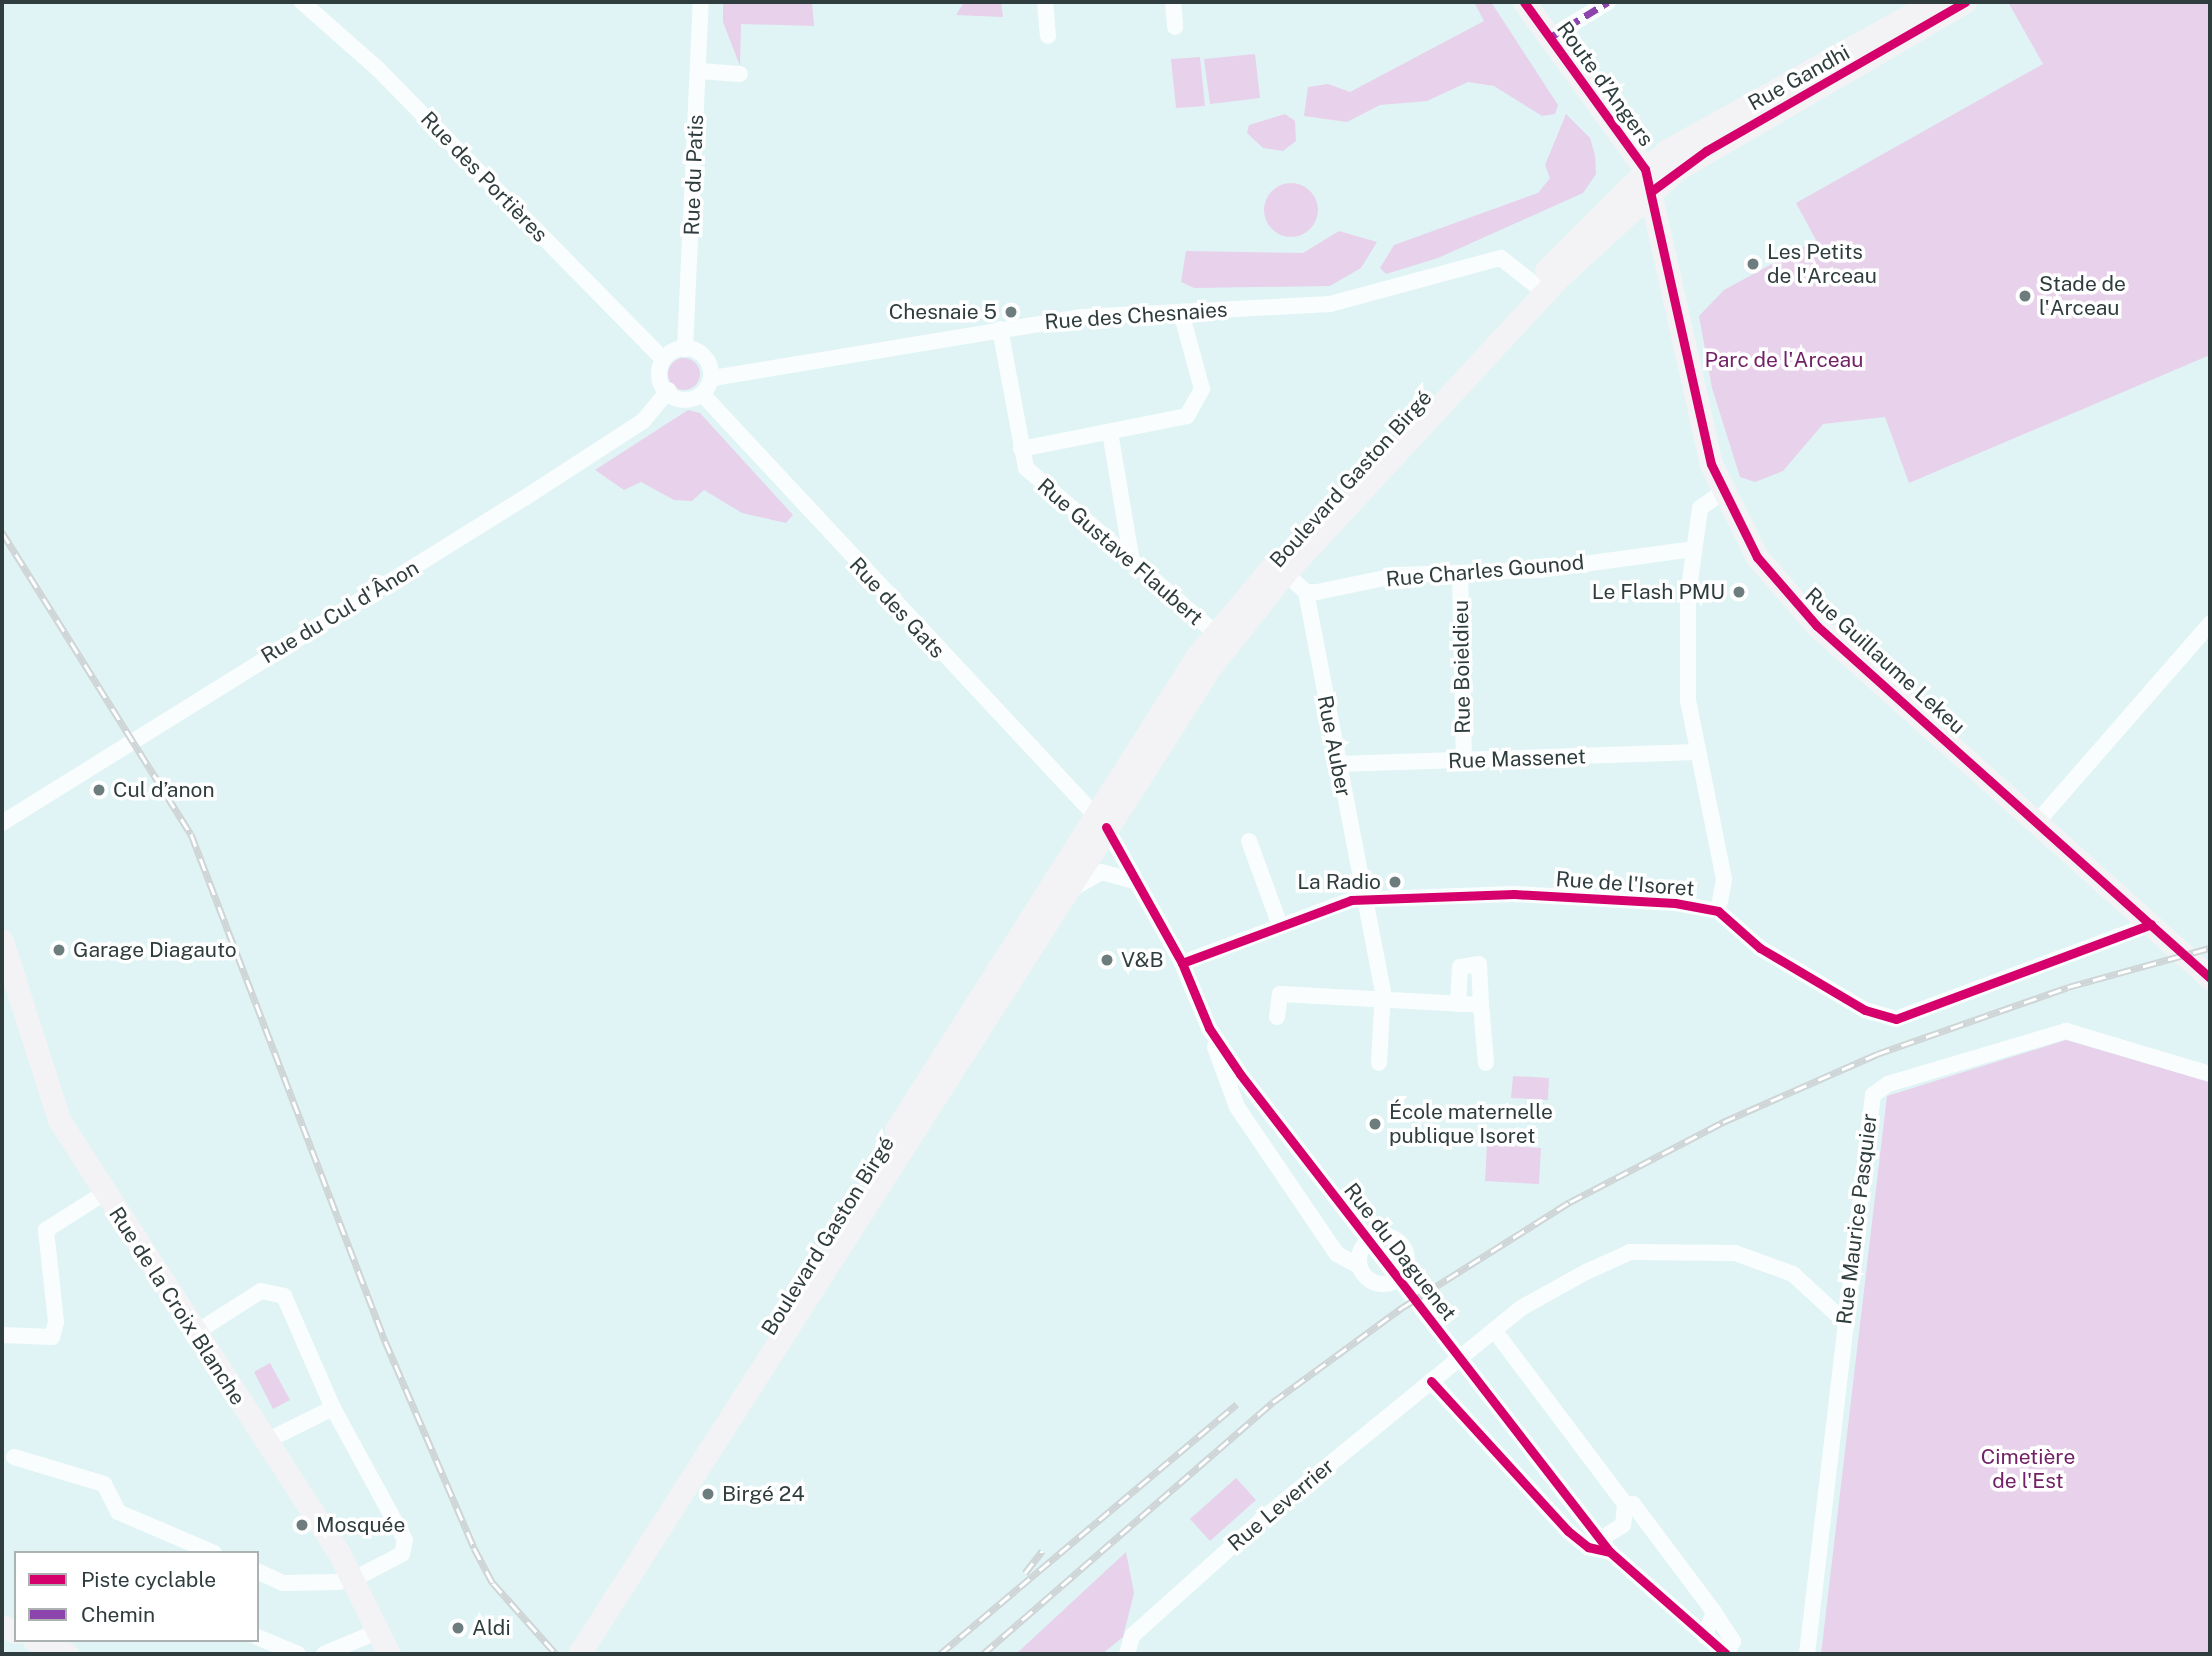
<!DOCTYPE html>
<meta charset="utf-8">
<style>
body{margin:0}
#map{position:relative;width:2212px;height:1656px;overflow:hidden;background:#e0f4f5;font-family:"Public Sans",sans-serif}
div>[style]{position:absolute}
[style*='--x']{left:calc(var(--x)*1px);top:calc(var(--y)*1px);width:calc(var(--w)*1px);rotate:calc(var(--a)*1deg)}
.green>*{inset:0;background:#e8d1eb}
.round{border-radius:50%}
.street>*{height:16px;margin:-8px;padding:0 8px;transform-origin:8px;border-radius:8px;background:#fafdfe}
.street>.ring{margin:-8px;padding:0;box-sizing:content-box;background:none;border:16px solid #fafdfe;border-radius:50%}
.secondary>*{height:23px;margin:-11.5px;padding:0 11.5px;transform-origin:11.5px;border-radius:11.5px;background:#f3f3f5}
.rail>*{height:7px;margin-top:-3.5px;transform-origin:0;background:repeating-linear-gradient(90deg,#fff 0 13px,#cfd5d6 0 26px);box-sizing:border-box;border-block:2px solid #cfd5d6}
.quiet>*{height:7px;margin-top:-3.5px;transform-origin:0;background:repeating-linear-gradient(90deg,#8e44ad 0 14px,transparent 0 21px)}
.cycleway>*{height:9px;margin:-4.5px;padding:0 4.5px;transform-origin:4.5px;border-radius:4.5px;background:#d6006c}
.dots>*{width:19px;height:19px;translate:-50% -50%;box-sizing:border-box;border:4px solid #fff;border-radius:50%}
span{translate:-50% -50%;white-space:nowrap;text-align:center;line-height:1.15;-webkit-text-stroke:7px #fff;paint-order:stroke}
.street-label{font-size:21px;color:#2f3d3e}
.poi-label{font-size:21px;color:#2f3d3e}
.left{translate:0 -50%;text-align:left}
.right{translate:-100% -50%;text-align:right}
.park-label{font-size:21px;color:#722167}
.frame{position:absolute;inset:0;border:4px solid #2f3d3e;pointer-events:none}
.legend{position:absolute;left:14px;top:1551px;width:245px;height:91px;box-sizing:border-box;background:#fff;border:2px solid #acb1b2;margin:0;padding:9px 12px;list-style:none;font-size:21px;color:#2f3d3e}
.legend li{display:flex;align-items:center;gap:14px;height:35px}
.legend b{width:35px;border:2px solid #acb1b2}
</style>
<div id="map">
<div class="green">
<i style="clip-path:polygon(723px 2px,812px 2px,814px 26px,741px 24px,740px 66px,723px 22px)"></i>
<i style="clip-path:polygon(964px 2px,1001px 2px,1003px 17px,956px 15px)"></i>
<i style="clip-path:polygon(1474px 2px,1491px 2px,1558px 105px,1555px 114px,1542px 116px,1494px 86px,1468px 82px,1427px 101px,1380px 105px,1347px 122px,1304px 116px,1308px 87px,1328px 84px,1350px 92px,1484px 21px)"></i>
<i style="clip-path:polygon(2008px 2px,2210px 2px,2210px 355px,1909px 483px,1885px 417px,1823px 424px,1783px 471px,1755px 482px,1740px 477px,1712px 388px,1699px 316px,1724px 290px,1816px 240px,1796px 203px,2043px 64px)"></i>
<i style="clip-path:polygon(1255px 54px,1260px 98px,1210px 104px,1204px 59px)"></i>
<i style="clip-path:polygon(1200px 57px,1205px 106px,1176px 108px,1171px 59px)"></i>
<i style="clip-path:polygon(1285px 114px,1295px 121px,1296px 141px,1283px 151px,1263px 148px,1247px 133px,1249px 125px)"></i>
<i style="clip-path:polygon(1566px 114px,1590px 138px,1595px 155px,1596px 174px,1583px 193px,1438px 258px,1386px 274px,1380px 268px,1394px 245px,1538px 193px,1550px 178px,1545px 165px)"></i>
<i class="round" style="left:1264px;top:183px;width:54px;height:54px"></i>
<i style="clip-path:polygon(1339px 231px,1377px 242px,1361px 268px,1330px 286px,1194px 288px,1181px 282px,1186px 251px,1303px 253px)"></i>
<i class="round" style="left:668px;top:358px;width:32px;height:32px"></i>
<i style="clip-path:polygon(688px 410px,700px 413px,793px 515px,786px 523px,742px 513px,704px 490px,692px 501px,674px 500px,641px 482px,624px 490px,595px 470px)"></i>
<i style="clip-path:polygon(2066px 1040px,2210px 1082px,2210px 1654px,1821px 1654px,1887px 1096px)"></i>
<i style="clip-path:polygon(1513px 1076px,1549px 1078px,1548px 1100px,1511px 1098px)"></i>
<i style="clip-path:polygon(1487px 1144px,1541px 1148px,1539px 1184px,1485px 1181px)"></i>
<i style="clip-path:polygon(270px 1363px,290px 1400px,273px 1409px,254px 1372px)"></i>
<i style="clip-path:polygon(1236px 1478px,1256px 1500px,1210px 1541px,1190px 1519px)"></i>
<i style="clip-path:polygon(1126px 1552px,1134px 1593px,1123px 1637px,1102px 1654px,1016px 1654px)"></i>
</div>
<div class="street">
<i style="--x:302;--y:2;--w:101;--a:41.4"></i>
<i style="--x:378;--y:69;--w:404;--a:45.5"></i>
<i style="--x:1045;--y:2;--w:34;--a:85"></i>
<i style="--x:1173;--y:2;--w:25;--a:85"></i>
<i style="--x:1549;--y:38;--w:69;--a:-31.4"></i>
<i style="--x:699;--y:71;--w:41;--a:4.2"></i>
<i style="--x:1000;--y:329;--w:141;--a:79.4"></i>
<i style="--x:1026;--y:468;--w:262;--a:41.1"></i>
<i class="ring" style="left:659px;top:348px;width:36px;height:36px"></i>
<i style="--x:685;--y:349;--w:347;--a:-87.4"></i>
<i style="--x:713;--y:378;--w:374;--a:-9.4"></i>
<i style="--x:1082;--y:317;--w:248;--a:-3"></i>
<i style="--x:1330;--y:304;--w:177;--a:-15.1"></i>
<i style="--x:1501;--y:258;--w:55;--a:38.3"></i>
<i style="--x:703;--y:395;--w:591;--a:46.99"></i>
<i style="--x:1106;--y:827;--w:156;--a:60.8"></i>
<i style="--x:1182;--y:963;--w:70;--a:67.4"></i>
<i style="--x:1209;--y:1028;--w:55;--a:56"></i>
<i style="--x:1240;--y:1074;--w:604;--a:52.26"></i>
<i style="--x:1610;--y:1552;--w:154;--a:41.3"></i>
<i style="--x:1110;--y:432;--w:132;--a:80.4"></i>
<i style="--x:1021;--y:449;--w:169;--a:-11.2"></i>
<i style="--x:1187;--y:416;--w:31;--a:-61"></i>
<i style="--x:1202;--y:389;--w:80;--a:-105.3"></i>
<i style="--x:1285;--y:573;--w:28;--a:42"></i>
<i style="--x:1306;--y:592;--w:11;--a:0"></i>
<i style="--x:1317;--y:592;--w:84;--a:-11.7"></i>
<i style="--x:1399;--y:575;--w:141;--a:-2"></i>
<i style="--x:1540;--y:570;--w:154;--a:-7.8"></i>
<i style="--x:1460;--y:573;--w:188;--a:88.8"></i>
<i style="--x:1306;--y:592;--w:407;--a:79.1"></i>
<i style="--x:1383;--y:992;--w:71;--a:93.2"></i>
<i style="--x:1338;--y:764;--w:359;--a:-1.9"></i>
<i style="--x:2038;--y:821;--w:262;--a:-48.9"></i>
<i style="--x:2;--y:823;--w:617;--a:-31.89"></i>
<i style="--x:526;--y:497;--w:140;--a:-33"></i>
<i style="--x:643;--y:421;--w:40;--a:-50"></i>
<i style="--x:1249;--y:841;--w:87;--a:69.9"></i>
<i style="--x:1077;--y:886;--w:28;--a:-30"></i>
<i style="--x:1101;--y:872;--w:34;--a:15"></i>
<i style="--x:1718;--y:911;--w:33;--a:-79"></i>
<i style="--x:1724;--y:879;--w:183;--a:-101.4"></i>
<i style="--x:1688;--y:700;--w:105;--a:-90"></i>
<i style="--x:1688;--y:595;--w:88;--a:-82.1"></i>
<i style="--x:1700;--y:508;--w:28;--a:-35"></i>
<i style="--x:1182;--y:963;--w:180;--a:-20.4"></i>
<i style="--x:1351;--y:900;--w:163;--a:-2.1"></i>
<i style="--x:1514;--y:894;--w:161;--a:3.2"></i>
<i style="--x:1675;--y:903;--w:44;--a:10.5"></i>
<i style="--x:1718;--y:911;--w:56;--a:41.4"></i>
<i style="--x:1760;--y:948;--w:122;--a:30.6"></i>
<i style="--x:1865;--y:1010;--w:32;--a:16"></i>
<i style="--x:1896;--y:1019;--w:272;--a:-20.4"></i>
<i style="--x:1481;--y:1005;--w:58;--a:85.1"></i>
<i style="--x:1277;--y:1017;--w:23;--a:-83"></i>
<i style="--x:1280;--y:994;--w:201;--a:3.1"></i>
<i style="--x:1481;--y:1005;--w:41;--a:-92.8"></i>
<i style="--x:1479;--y:964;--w:19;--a:171"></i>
<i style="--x:1460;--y:967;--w:37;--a:93"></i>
<i style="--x:1215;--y:1047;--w:64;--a:69.9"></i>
<i style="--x:1237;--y:1107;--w:178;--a:55.8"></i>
<i style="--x:1337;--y:1254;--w:26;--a:29"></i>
<i class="ring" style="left:1359px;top:1236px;width:32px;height:32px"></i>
<i style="--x:1494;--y:1330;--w:218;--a:53"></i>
<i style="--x:1625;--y:1504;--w:21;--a:95"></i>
<i style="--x:1623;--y:1525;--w:26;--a:148"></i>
<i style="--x:195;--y:1333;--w:78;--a:-32.5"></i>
<i style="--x:261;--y:1291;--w:24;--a:12"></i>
<i style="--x:284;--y:1296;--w:122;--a:66.4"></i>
<i style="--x:333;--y:1408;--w:150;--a:61.4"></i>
<i style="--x:405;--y:1540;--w:14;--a:102"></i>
<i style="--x:402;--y:1554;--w:54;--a:152.5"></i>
<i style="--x:2;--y:1335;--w:50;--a:2.3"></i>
<i style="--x:52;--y:1337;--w:16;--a:-75"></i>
<i style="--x:56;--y:1322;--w:93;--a:-96.2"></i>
<i style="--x:46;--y:1230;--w:69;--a:-32.5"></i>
<i style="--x:1431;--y:1381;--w:203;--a:47.6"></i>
<i style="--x:1568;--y:1531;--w:26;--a:39"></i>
<i style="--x:1588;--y:1547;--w:23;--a:13"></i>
<i style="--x:266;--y:1441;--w:75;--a:-26.2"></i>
<i style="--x:14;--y:1457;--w:94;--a:16.7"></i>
<i style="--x:104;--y:1484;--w:31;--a:63"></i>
<i style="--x:118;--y:1512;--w:104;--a:23.1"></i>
<i style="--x:1625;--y:1504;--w:8;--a:0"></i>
<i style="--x:1633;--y:1504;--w:135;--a:53.1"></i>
<i style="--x:1714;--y:1612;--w:26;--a:111"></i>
<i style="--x:257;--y:1571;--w:29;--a:25"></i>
<i style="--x:283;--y:1583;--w:56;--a:-1"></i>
<i style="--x:339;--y:1582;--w:15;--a:-32"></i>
<i style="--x:1714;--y:1612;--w:35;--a:57"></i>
<i style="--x:1733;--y:1641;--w:15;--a:118"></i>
<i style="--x:257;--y:1637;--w:44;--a:22.5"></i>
<i style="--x:324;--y:1654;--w:60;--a:-22.7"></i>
<i style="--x:1127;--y:1654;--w:19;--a:-74"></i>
<i style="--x:1132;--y:1636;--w:172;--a:-41.9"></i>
<i style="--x:1260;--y:1521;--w:337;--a:-39.2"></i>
<i style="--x:1521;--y:1308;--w:74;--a:-29"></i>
<i style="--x:1586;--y:1272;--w:48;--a:-24.4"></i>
<i style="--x:1630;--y:1252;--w:105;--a:0.5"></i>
<i style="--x:1735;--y:1253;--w:62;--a:19.9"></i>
<i style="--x:1793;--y:1274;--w:69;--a:42.7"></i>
<i style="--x:1807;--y:1654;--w:563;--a:-83.27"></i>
<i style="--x:1873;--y:1095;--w:19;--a:-36"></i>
<i style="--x:1888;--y:1084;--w:186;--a:-16.6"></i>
<i style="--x:2066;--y:1031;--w:150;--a:16.6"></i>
</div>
<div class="secondary">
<i style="--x:1524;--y:2;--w:206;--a:54.1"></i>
<i style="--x:1645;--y:169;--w:302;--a:77.4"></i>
<i style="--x:1711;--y:464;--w:104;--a:63.7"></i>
<i style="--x:1757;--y:557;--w:91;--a:49"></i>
<i style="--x:1817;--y:626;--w:528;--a:41.85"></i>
<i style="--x:1546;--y:270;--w:169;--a:-44.8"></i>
<i style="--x:1666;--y:151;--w:307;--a:-29.1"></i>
<i style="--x:2;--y:941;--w:188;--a:72.3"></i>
<i style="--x:59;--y:1120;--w:516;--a:57.11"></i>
<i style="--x:339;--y:1553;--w:113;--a:63.7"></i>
<i style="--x:896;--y:1130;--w:561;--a:-57.58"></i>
<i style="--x:1197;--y:656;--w:115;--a:-49.9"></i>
<i style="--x:2;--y:1626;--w:15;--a:23"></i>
<i style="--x:34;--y:1640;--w:36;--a:23"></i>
<i style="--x:579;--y:1654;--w:1173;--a:-57.39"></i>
<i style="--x:1211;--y:666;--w:119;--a:-51.5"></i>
<i style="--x:1285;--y:573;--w:398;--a:-47.2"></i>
<i style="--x:1555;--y:281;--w:164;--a:-42.5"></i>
<i style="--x:1676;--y:170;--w:334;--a:-30.2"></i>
</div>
<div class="rail">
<i style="--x:2;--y:532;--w:356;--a:58"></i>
<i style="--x:191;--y:834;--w:543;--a:69.06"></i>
<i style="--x:385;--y:1341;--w:225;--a:66.7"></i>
<i style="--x:474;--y:1548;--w:40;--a:62"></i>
<i style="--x:493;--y:1583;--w:95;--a:48.4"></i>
<i style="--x:1025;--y:1573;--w:28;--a:-52"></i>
<i style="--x:940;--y:1654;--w:388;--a:-40.1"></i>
<i style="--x:983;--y:1654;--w:384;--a:-41"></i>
<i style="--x:1273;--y:1402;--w:161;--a:-36.2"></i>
<i style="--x:1403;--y:1307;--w:197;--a:-32.2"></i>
<i style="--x:1570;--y:1202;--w:173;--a:-27.6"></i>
<i style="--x:1723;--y:1122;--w:168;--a:-23.8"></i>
<i style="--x:1877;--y:1054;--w:202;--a:-19.3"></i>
<i style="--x:2068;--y:987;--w:147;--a:-15.4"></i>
</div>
<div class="quiet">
<i style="--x:1549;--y:38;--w:69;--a:-31.4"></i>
</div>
<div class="cycleway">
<i style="--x:1524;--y:2;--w:206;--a:54.1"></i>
<i style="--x:1645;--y:169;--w:302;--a:77.4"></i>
<i style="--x:1711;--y:464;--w:104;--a:63.7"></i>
<i style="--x:1757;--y:557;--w:91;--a:49"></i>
<i style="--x:1817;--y:626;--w:528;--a:41.85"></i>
<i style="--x:1653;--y:190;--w:66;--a:-36.3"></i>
<i style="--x:1706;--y:151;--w:299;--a:-29.9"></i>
<i style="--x:1106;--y:827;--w:156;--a:60.8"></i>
<i style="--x:1182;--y:963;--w:70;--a:67.4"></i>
<i style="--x:1209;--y:1028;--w:55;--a:56"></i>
<i style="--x:1240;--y:1074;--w:604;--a:52.26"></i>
<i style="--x:1610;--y:1552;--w:154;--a:41.3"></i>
<i style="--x:1182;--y:963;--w:180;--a:-20.4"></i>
<i style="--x:1351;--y:900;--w:163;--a:-2.1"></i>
<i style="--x:1514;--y:894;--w:161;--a:3.2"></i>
<i style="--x:1675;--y:903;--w:44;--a:10.5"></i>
<i style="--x:1718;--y:911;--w:56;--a:41.4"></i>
<i style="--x:1760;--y:948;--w:122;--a:30.6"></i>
<i style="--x:1865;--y:1010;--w:32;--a:16"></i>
<i style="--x:1896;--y:1019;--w:272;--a:-20.4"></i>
<i style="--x:1431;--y:1381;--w:203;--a:47.6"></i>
<i style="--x:1568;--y:1531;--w:26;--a:39"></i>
<i style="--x:1588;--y:1547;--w:23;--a:13"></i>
</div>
<div class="dots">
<i style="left:1753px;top:264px;background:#6d7d7e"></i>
<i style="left:2025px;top:296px;background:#6d7d7e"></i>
<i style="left:1011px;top:312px;background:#6d7d7e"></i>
<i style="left:1739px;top:592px;background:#6d7d7e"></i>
<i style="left:99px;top:790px;background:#6d7d7e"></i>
<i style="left:1395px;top:882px;background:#6d7d7e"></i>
<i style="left:59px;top:950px;background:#6d7d7e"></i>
<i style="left:1107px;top:960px;background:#6d7d7e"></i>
<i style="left:1375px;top:1124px;background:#6d7d7e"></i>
<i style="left:708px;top:1494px;background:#6d7d7e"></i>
<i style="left:302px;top:1525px;background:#6d7d7e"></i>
<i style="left:458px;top:1628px;background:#6d7d7e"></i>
</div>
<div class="street-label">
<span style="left:1799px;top:78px;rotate:-29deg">Rue Gandhi</span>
<span style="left:1605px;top:84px;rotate:54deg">Route d’Angers</span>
<span style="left:694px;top:175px;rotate:-88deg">Rue du Patis</span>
<span style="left:484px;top:177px;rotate:46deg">Rue des Portières</span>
<span style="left:1136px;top:316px;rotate:-4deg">Rue des Chesnaies</span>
<span style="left:1351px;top:479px;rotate:-48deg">Boulevard Gaston Birgé</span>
<span style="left:1120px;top:552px;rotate:41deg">Rue Gustave Flaubert</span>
<span style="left:1485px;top:571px;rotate:-5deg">Rue Charles Gounod</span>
<span style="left:897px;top:608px;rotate:47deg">Rue des Gats</span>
<span style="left:340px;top:612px;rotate:-31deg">Rue du Cul d'Ânon</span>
<span style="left:1885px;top:661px;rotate:42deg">Rue Guillaume Lekeu</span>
<span style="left:1462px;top:667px;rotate:-91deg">Rue Boieldieu</span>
<span style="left:1334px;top:746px;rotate:79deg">Rue Auber</span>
<span style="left:1517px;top:759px;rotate:-2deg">Rue Massenet</span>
<span style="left:1625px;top:884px;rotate:4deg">Rue de l'Isoret</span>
<span style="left:1857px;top:1219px;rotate:-83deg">Rue Maurice Pasquier</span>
<span style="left:828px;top:1236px;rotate:-58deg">Boulevard Gaston Birgé</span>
<span style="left:1400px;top:1252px;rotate:52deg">Rue du Daguenet</span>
<span style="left:177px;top:1306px;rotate:57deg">Rue de la Croix Blanche</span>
<span style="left:1281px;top:1505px;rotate:-40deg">Rue Leverrier</span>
</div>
<div class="poi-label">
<span class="left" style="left:1767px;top:264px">Les Petits<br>de l'Arceau</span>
<span class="left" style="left:2039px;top:296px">Stade de<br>l'Arceau</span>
<span class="right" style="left:997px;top:312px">Chesnaie 5</span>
<span class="right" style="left:1725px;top:592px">Le Flash PMU</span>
<span class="left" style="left:113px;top:790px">Cul d’anon</span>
<span class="right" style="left:1381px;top:882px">La Radio</span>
<span class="left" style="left:73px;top:950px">Garage Diagauto</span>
<span class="left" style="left:1121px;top:960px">V&amp;B</span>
<span class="left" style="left:1389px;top:1124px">École maternelle<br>publique Isoret</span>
<span class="left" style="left:722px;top:1494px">Birgé 24</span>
<span class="left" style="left:316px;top:1525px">Mosquée</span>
<span class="left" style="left:472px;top:1628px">Aldi</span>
</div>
<div class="park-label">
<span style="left:1784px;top:360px">Parc de l'Arceau</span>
<span style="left:2028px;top:1469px">Cimetière<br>de l'Est</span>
</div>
<div class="frame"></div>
<ul class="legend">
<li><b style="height:9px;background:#d6006c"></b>Piste cyclable</li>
<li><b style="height:9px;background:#8e44ad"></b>Chemin</li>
</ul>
</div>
